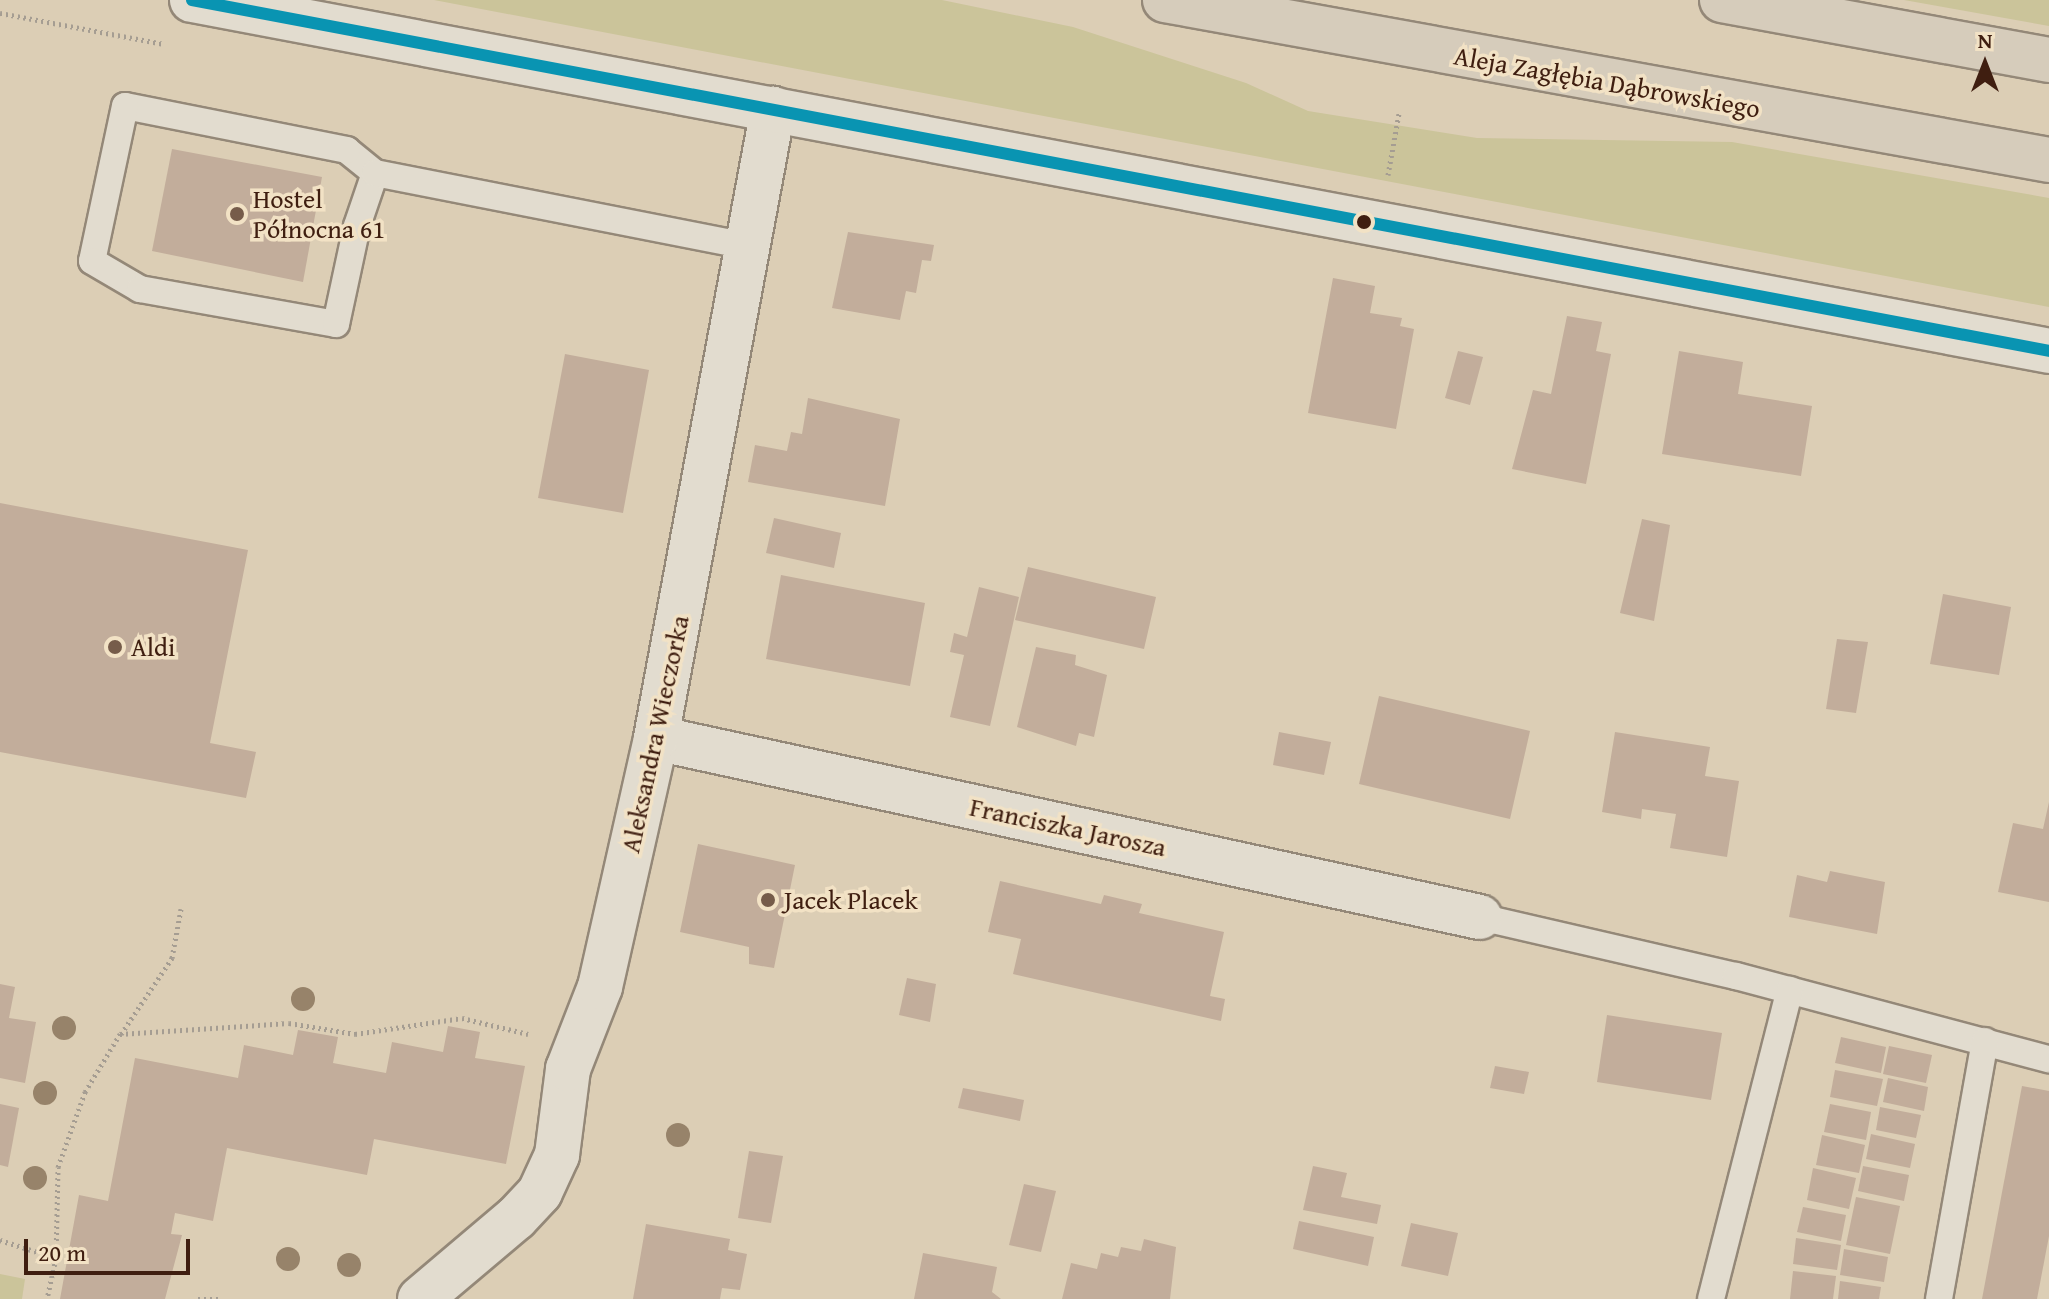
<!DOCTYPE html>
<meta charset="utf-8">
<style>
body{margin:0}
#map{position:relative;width:2049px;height:1299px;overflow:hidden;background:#dcceb5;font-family:"Gentium Book Plus",serif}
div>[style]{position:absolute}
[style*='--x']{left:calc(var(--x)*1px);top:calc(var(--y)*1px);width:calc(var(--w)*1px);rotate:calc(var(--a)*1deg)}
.green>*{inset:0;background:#cbc49a}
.building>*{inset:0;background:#c2ad9b}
.path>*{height:5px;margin-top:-2.5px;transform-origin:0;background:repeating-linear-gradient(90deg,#a59d92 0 2px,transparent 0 6px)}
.roads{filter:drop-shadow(2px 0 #948878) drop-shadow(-2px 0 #948878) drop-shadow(0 2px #948878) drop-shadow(0 -2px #948878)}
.service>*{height:26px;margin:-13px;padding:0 13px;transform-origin:13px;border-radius:13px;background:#e2dccf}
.minor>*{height:44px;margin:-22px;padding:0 22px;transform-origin:22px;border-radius:22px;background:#e2dccf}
.tertiary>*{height:44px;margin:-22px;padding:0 22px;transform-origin:22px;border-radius:22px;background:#e2dccf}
.primary>*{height:44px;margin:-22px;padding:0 22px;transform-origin:22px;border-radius:22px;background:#d6ccbb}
.bus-1>*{height:12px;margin:-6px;padding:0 6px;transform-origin:6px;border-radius:6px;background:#0994b2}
.trees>*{width:24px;height:24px;margin:-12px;border-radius:50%;background:#97836a}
.dots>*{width:22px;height:22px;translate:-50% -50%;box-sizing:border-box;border:4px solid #f2e2c5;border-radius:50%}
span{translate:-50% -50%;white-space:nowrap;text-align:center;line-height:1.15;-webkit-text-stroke:7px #f2e2c5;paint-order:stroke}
.street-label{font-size:26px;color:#3f1e10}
.poi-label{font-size:26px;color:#3f1e10}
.left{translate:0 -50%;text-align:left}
.north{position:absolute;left:1945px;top:24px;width:80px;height:80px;-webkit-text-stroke:6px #f2e2c5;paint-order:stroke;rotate:0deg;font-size:22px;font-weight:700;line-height:32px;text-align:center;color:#3f1e10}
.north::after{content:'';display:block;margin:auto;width:28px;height:36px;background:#3f1e10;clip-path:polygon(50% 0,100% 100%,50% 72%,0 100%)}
.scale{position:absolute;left:24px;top:1239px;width:166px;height:36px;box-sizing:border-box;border:4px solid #3f1e10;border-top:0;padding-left:10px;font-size:24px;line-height:28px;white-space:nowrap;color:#3f1e10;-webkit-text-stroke:6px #f2e2c5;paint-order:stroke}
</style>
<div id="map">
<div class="green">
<i style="clip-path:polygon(434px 0,942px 0,1073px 27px,1246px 83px,1308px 111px,1477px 138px,1732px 142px,2049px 198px,2049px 307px)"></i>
<i style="clip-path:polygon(1904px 0,2049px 0,2049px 26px)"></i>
<i style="clip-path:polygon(0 1274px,25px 1279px,22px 1299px,0 1299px)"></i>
</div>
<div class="building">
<i style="clip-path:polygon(172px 149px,322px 177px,303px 282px,152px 251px)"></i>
<i style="clip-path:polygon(848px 232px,934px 245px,931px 261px,922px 260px,916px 293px,906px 291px,900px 320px,832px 308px)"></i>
<i style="clip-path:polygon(1333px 278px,1375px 286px,1370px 313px,1402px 318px,1400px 326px,1414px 329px,1396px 429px,1308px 413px)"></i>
<i style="clip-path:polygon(1567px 316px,1602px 322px,1596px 351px,1611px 354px,1586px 484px,1512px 469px,1533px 390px,1551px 394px)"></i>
<i style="clip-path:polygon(1458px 351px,1483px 357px,1470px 405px,1445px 398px)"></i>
<i style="clip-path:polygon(1679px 351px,1743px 362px,1738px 394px,1812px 406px,1801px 476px,1662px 454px)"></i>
<i style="clip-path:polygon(565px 354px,649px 370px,623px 513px,538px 498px)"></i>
<i style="clip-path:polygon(808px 398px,900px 419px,885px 506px,748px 482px,755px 445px,787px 451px,791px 432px,802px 434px)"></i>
<i style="clip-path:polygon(0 503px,248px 550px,210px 743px,256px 752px,246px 798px,0 752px)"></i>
<i style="clip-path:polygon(774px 518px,841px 533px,834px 568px,766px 553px)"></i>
<i style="clip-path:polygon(1642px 519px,1670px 525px,1654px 621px,1620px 613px)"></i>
<i style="clip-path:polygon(1028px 567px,1156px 597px,1144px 649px,1015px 620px)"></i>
<i style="clip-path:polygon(781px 575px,925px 603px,910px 686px,766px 659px)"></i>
<i style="clip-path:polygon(979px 587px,1019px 597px,990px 726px,950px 717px,964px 655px,950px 652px,954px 633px,967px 637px)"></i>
<i style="clip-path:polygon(1943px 594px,2011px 607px,1999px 675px,1930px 664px)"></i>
<i style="clip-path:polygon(1837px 639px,1868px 642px,1856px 713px,1826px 709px)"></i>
<i style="clip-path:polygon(1036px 647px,1076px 655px,1075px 665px,1107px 675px,1094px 737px,1079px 733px,1076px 746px,1017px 727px)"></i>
<i style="clip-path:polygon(1379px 696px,1530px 731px,1510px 819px,1359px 784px)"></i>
<i style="clip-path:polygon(1279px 732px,1331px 742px,1324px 775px,1273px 765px)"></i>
<i style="clip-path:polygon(1615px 732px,1710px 747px,1705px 776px,1739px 781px,1727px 857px,1670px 848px,1676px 814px,1642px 809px,1641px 819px,1602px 812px)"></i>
<i style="clip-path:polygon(2049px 802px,2049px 902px,1998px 892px,2013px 823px,2043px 829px)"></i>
<i style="clip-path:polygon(698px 844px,795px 865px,774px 968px,749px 964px,749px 947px,680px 932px)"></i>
<i style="clip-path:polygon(1830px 871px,1885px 882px,1877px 934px,1789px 917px,1797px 875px,1827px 882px)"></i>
<i style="clip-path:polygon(1000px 881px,1101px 904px,1104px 895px,1142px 904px,1139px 913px,1224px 932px,1210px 996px,1225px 999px,1221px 1021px,1013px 974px,1021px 939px,988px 932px)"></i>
<i style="clip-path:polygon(907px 978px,936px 984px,930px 1022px,899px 1015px)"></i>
<i style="clip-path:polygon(0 984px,15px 987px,9px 1018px,36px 1022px,25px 1083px,0 1078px)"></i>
<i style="clip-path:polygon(1607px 1015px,1722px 1033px,1711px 1100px,1597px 1082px)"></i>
<i style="clip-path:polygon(448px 1026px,480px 1032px,475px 1058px,525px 1066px,506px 1164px,374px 1139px,367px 1175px,227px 1148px,213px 1221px,175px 1213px,171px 1234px,182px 1235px,165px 1299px,60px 1299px,79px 1195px,108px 1201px,135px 1058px,238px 1078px,244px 1045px,293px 1055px,298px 1030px,338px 1037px,333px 1063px,386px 1073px,392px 1042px,443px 1052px)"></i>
<i style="clip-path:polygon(1841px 1037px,1886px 1047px,1881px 1073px,1835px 1063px)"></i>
<i style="clip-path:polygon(1889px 1046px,1932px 1055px,1926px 1083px,1883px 1074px)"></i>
<i style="clip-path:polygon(1495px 1066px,1529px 1072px,1524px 1094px,1490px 1088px)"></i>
<i style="clip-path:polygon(1835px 1070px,1883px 1079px,1877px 1106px,1830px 1097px)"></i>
<i style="clip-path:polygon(1888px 1078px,1928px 1087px,1924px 1111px,1883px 1102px)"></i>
<i style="clip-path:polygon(2022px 1086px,2049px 1091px,2049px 1236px,2037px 1299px,1982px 1299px)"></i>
<i style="clip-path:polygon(963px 1088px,1024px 1100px,1020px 1121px,958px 1108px)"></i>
<i style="clip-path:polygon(0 1104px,19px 1108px,8px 1167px,0 1165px)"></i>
<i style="clip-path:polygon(1830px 1104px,1871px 1112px,1866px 1140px,1824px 1132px)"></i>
<i style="clip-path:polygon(1880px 1107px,1921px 1115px,1916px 1138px,1876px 1130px)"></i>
<i style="clip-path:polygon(1871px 1134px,1915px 1144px,1910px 1168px,1866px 1159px)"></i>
<i style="clip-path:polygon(1822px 1135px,1865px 1145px,1859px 1173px,1816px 1165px)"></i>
<i style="clip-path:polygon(749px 1151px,783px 1156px,771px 1223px,738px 1218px)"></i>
<i style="clip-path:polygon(1313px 1166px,1347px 1173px,1341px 1197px,1381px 1205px,1377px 1224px,1303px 1210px)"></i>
<i style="clip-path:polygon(1863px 1166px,1909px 1175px,1904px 1201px,1858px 1191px)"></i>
<i style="clip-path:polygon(1813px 1168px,1856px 1178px,1849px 1209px,1807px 1200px)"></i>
<i style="clip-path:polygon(1024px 1184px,1056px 1191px,1041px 1252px,1009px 1245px)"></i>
<i style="clip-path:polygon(1856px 1197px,1900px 1206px,1890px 1254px,1846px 1245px)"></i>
<i style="clip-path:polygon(1803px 1207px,1846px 1215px,1841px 1241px,1797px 1232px)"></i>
<i style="clip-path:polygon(1299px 1221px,1374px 1237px,1368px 1266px,1293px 1249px)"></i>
<i style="clip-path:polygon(1411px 1223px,1458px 1233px,1448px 1276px,1401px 1266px)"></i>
<i style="clip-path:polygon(646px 1224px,730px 1239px,728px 1250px,747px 1254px,740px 1290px,722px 1288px,720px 1299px,633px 1299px)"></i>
<i style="clip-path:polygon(1796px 1238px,1841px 1245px,1837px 1270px,1793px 1264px)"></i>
<i style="clip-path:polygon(1144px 1239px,1176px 1247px,1170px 1299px,1062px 1299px,1071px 1263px,1097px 1269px,1101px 1253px,1118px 1257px,1121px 1247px,1141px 1251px)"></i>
<i style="clip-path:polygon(1844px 1249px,1888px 1257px,1884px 1282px,1840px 1275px)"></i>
<i style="clip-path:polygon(923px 1253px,997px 1267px,992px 1292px,1001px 1299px,914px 1299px)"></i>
<i style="clip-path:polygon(1793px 1271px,1836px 1276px,1833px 1299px,1790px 1299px)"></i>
<i style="clip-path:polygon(1840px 1281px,1881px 1287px,1879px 1299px,1838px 1299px)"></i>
</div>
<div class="path">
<i style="--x:0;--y:13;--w:167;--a:10.7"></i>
<i style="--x:1388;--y:175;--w:63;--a:-79.9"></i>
<i style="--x:121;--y:1034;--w:92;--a:-56.1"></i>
<i style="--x:172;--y:958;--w:50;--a:-79.6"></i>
<i style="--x:0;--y:1240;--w:59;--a:17.8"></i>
<i style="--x:56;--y:1258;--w:42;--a:102.4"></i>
<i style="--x:56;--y:1258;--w:91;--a:-88.7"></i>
<i style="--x:58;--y:1167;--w:80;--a:-70.2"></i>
<i style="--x:85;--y:1092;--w:68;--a:-58.9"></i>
<i style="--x:120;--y:1034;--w:169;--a:-3.7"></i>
<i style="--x:289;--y:1023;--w:67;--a:9.5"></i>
<i style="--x:355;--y:1034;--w:108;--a:-8.5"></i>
<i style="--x:462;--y:1018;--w:68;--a:13.6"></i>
<i style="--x:198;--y:1299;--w:20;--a:0"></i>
</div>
<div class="roads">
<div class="service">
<i style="--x:375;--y:173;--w:36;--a:-141"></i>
<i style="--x:347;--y:150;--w:226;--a:-168.8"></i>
<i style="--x:125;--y:106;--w:158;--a:102"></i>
<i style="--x:92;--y:261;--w:56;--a:30.3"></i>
<i style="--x:140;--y:289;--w:199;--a:10.1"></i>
<i style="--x:336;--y:324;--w:100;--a:-77.9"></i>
<i style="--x:357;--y:226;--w:56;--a:-71.2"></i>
<i style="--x:375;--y:173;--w:383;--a:11.1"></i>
<i style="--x:1480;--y:917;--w:263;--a:13"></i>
<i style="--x:1736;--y:976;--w:324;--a:14.9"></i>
<i style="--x:1711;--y:1299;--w:319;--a:-75.7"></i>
<i style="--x:1939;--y:1299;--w:262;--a:-79.9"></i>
</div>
<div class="minor">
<i style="--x:656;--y:738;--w:843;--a:12.26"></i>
<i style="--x:420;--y:1299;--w:126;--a:-40.2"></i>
<i style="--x:516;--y:1218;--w:35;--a:-47"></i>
<i style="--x:540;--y:1192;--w:41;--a:-65.3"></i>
<i style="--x:557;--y:1155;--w:87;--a:-82.7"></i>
<i style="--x:568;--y:1069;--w:88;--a:-68.7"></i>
<i style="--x:600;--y:987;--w:255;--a:-77.3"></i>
<i style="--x:656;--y:738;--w:640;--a:-79.46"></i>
</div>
<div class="tertiary">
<i style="--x:192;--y:0;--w:1890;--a:10.7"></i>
</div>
<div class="primary">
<i style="--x:1165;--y:0;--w:898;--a:10.26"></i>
<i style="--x:1722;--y:0;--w:332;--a:10.4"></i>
</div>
</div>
<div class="bus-1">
<i style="--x:192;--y:0;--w:1890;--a:10.7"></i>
</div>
<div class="trees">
<i style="left:303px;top:999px"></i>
<i style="left:64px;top:1028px"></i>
<i style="left:45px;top:1093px"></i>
<i style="left:678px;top:1135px"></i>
<i style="left:35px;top:1178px"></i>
<i style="left:288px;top:1259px"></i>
<i style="left:349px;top:1265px"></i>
</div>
<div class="dots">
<i style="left:237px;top:214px;background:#765c4a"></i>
<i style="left:1364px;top:222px;background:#3f1e10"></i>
<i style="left:115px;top:647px;background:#765c4a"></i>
<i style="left:768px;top:900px;background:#765c4a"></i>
</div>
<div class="street-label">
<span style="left:1607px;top:82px;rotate:10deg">Aleja Zagłębia Dąbrowskiego</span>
<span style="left:655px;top:734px;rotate:-78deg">Aleksandra Wieczorka</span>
<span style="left:1068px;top:827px;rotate:12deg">Franciszka Jarosza</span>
</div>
<div class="poi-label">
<span class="left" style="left:253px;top:214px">Hostel<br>Północna 61</span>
<span class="left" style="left:131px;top:647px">Aldi</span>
<span class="left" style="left:784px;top:900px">Jacek Placek</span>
</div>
<div class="north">N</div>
<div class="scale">20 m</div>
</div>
